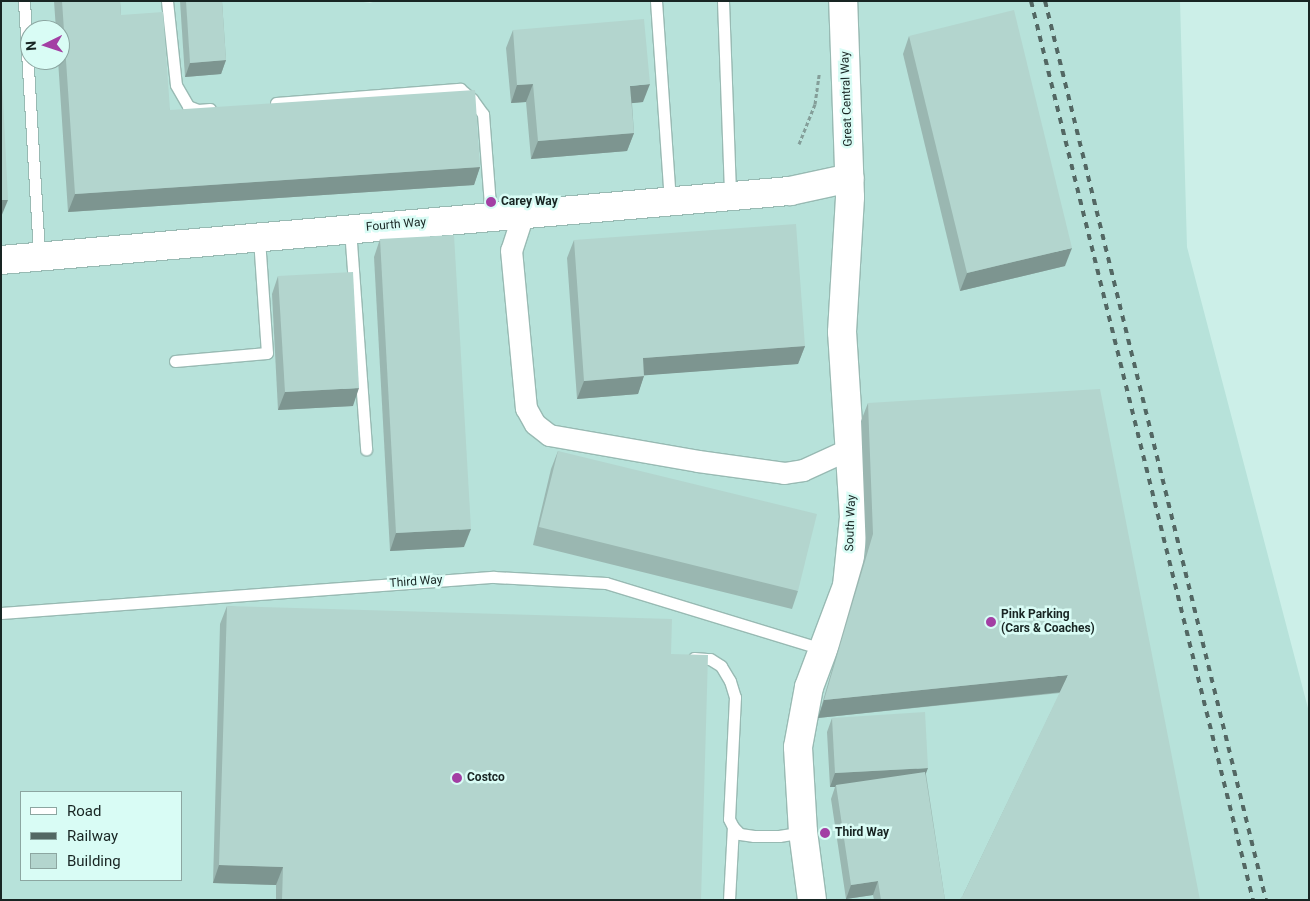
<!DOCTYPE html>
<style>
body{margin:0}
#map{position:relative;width:1310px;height:901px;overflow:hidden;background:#ccefe8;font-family:Roboto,sans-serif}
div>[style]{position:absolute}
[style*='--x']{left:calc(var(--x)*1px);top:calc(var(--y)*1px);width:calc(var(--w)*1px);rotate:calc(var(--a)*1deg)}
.built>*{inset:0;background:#b7e2da}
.path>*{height:3px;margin-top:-1.5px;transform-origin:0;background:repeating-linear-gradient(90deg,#849e99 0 4px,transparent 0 6.5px)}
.roads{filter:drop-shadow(1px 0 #98bab3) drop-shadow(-1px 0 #98bab3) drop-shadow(0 1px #98bab3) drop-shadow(0 -1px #98bab3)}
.service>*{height:11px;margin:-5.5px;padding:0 5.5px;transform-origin:5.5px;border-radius:5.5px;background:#fff}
.minor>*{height:21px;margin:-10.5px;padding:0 10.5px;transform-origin:10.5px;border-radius:10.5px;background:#fff}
.secondary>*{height:28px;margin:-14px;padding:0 14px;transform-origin:14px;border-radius:14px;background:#fff}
.rail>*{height:4px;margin-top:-2px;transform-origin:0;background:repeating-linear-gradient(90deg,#536763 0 6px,transparent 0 12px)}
.wall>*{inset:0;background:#9ab7b1}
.shaded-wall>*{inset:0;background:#7d9590}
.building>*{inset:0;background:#b3d5ce}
.dots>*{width:14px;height:14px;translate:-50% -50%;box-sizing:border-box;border:2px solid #d9fcf5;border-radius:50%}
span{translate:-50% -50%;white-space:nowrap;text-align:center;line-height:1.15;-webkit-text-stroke:5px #d9fcf5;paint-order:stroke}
.street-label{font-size:12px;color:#182523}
.poi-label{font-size:12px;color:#182523;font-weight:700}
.left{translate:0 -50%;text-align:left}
.frame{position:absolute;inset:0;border:2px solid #182523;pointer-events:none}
.legend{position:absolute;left:20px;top:791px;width:162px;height:90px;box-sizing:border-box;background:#d9fcf5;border:1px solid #8ca6a1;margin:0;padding:6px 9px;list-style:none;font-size:15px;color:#182523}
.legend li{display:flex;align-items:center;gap:10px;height:25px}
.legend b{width:25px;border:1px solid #8ca6a1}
.north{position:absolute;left:20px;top:20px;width:50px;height:50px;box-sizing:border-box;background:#d9fcf5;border:1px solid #8ca6a1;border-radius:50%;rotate:266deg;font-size:14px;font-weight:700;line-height:20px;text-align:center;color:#182523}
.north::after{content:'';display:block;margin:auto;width:18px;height:22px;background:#a33fa4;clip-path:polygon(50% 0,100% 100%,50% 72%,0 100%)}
</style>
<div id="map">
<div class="built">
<i style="clip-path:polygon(evenodd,1px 1px,357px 1px,370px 3px,376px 1px,1180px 1px,1187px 247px,1309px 712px,1309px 900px,1px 900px,1px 1px,30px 30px,60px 30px,60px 60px,30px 60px,30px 30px,1px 1px,21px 792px,181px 792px,181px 880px,21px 880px,21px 792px)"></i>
</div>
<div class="path">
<i style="--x:799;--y:144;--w:43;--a:-68.2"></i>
<i style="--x:815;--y:104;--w:30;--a:-82"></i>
</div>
<div class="roads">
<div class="service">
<i style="--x:24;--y:1;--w:256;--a:86.6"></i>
<i style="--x:167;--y:1;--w:84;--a:83.9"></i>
<i style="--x:176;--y:85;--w:24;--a:60"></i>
<i style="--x:188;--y:106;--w:11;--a:22"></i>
<i style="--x:198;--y:110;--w:12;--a:-5"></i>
<i style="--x:656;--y:1;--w:200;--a:86"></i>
<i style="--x:723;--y:1;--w:195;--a:87.9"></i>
<i style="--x:276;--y:103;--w:185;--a:-4.4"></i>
<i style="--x:460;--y:89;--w:16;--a:40"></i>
<i style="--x:472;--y:99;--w:19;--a:54"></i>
<i style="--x:483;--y:114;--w:103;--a:85.6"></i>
<i style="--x:350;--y:229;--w:221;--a:85.8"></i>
<i style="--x:175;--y:361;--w:92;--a:-5"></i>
<i style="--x:267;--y:353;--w:115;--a:-94"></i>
<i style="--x:1;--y:613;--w:494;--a:-4.2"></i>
<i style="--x:494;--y:577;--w:112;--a:3.1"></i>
<i style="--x:606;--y:583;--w:226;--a:17"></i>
<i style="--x:694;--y:658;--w:16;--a:4"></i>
<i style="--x:710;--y:659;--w:13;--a:32"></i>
<i style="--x:721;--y:666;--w:17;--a:59"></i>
<i style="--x:730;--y:681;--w:17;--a:73"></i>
<i style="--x:735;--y:697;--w:122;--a:92.8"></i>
<i style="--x:729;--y:819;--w:9;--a:63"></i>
<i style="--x:733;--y:827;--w:10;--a:45"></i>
<i style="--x:740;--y:834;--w:14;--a:8"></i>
<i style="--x:754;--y:836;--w:25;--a:0"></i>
<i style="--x:779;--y:836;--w:24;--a:-9"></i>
<i style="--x:729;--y:900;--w:73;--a:-86.9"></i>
</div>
<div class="minor">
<i style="--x:523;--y:214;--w:38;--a:108"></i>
<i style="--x:511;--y:250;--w:159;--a:84.6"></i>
<i style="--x:526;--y:408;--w:18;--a:61"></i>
<i style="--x:535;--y:424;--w:18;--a:38"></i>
<i style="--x:549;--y:435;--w:151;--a:9.9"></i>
<i style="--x:698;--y:461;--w:87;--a:7.9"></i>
<i style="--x:784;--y:473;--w:19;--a:-9"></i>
<i style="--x:803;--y:470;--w:53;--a:-24.6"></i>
</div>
<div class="secondary">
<i style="--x:1;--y:260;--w:792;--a:-5"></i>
<i style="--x:790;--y:191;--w:61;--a:-12.2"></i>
<i style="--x:812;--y:900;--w:69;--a:-97.5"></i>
<i style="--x:803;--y:832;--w:85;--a:-93.4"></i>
<i style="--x:798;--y:747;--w:61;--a:-79.6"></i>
<i style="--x:809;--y:687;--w:108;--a:-69.4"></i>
<i style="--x:847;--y:586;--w:69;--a:-84.2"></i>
<i style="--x:854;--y:517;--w:185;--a:-93.7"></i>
<i style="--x:842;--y:332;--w:135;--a:-86.6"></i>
<i style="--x:850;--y:197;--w:196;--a:-92"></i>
</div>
</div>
<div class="rail">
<i style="--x:1031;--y:1;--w:926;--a:76.13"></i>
<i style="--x:1045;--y:1;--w:926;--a:76.19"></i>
</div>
<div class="wall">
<i style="clip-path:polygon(54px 1px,120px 1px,121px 15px,170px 110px,480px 167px,474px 185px,68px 212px,58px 60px,60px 60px,60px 30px,56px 30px)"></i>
<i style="clip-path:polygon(180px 1px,222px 1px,226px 60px,221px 74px,185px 77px)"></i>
<i style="clip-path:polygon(513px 30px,643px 102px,632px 103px,634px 133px,627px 151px,531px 159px,526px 102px,511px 103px,506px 48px)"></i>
<i style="clip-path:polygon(909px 36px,1065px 266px,960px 291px,903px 54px)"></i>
<i style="clip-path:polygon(380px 239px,464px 547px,390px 551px,374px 257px)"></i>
<i style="clip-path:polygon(574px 240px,805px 346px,798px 364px,644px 375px,638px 394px,577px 399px,567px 258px)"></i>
<i style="clip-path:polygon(278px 276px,353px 406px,278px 410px,272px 294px)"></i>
<i style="clip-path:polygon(868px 403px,1200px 900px,963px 895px,1060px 693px,818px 718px,866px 552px,861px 421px)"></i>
<i style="clip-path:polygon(558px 451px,798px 591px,792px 609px,533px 545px,551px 469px)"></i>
<i style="clip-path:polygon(227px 606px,671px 654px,701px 900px,276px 900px,276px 885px,213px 883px,220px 624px)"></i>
<i style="clip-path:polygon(832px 718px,926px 774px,945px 900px,874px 900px,873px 895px,846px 899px,831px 799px,835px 787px,830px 787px,827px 732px)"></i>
</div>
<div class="shaded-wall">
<i style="clip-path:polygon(226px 60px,221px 74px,185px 77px,190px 63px)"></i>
<i style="clip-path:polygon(533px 84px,526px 102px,511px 103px,517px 85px)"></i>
<i style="clip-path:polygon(650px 84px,643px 102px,624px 104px,630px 86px)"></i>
<i style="clip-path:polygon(634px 133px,627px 151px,531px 159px,538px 141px)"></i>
<i style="clip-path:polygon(480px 167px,474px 185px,68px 212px,75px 194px)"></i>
<i style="clip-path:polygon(1px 200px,8px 200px,1px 217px)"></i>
<i style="clip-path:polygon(1072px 248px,1065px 266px,960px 291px,967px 273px)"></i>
<i style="clip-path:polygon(805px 346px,798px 364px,636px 376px,643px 358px)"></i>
<i style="clip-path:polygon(644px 376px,638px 394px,577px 399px,584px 381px)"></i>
<i style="clip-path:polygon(359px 388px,353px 406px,278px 410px,285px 392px)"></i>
<i style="clip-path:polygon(471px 529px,464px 547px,390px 551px,396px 533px)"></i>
<i style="clip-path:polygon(1068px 675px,1062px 692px,818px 718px,824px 700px)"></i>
<i style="clip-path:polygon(928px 768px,923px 781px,836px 785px,835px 787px,830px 787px,835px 773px)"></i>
<i style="clip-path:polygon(219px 865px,283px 867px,276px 885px,213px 883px)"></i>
<i style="clip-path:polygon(878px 881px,873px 895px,846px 899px,851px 885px)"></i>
</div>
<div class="building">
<i style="clip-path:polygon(62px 1px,120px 1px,121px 15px,163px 12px,170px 110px,475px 90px,480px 167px,75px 194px)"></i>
<i style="clip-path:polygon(186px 1px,222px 1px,226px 60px,190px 63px)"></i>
<i style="clip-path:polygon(1014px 10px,1072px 248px,967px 273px,909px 36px)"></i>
<i style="clip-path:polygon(644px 19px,650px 84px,630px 86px,634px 133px,538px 141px,533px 84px,517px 85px,513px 30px)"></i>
<i style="clip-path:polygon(1px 58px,8px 200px,1px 200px)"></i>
<i style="clip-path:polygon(796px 224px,805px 346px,643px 358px,644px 376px,584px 381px,574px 240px)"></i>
<i style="clip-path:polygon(454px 235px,471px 529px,396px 533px,380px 239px)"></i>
<i style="clip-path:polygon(353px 272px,359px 388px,285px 392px,278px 276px)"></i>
<i style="clip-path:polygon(1100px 389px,1200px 900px,959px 900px,963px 895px,1068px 675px,824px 700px,873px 534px,868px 403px)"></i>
<i style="clip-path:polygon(558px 451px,817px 514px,798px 591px,539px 527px)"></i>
<i style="clip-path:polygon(227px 606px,672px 619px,671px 654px,708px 655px,701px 900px,282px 900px,283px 867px,219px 865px)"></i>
<i style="clip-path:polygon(925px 712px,928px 768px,835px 773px,832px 718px)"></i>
<i style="clip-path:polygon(925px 772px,945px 900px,881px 900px,878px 881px,851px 885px,836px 785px)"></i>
</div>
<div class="dots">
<i style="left:491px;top:202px;background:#a33fa4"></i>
<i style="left:991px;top:622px;background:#a33fa4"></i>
<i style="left:457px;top:778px;background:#a33fa4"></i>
<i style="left:825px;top:833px;background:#a33fa4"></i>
</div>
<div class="street-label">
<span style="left:847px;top:99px;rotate:-92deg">Great Central Way</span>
<span style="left:396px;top:225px;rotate:-5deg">Fourth Way</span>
<span style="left:851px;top:523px;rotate:-88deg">South Way</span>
<span style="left:416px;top:582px;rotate:-4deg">Third Way</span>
</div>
<div class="poi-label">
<span class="left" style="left:501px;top:202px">Carey Way</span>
<span class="left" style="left:1001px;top:622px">Pink Parking<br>(Cars &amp; Coaches)</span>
<span class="left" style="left:467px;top:778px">Costco</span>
<span class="left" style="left:835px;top:833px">Third Way</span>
</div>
<div class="frame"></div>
<ul class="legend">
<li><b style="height:6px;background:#fff"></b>Road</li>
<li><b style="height:6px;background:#536763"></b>Railway</li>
<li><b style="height:14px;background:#b3d5ce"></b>Building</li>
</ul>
<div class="north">N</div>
</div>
